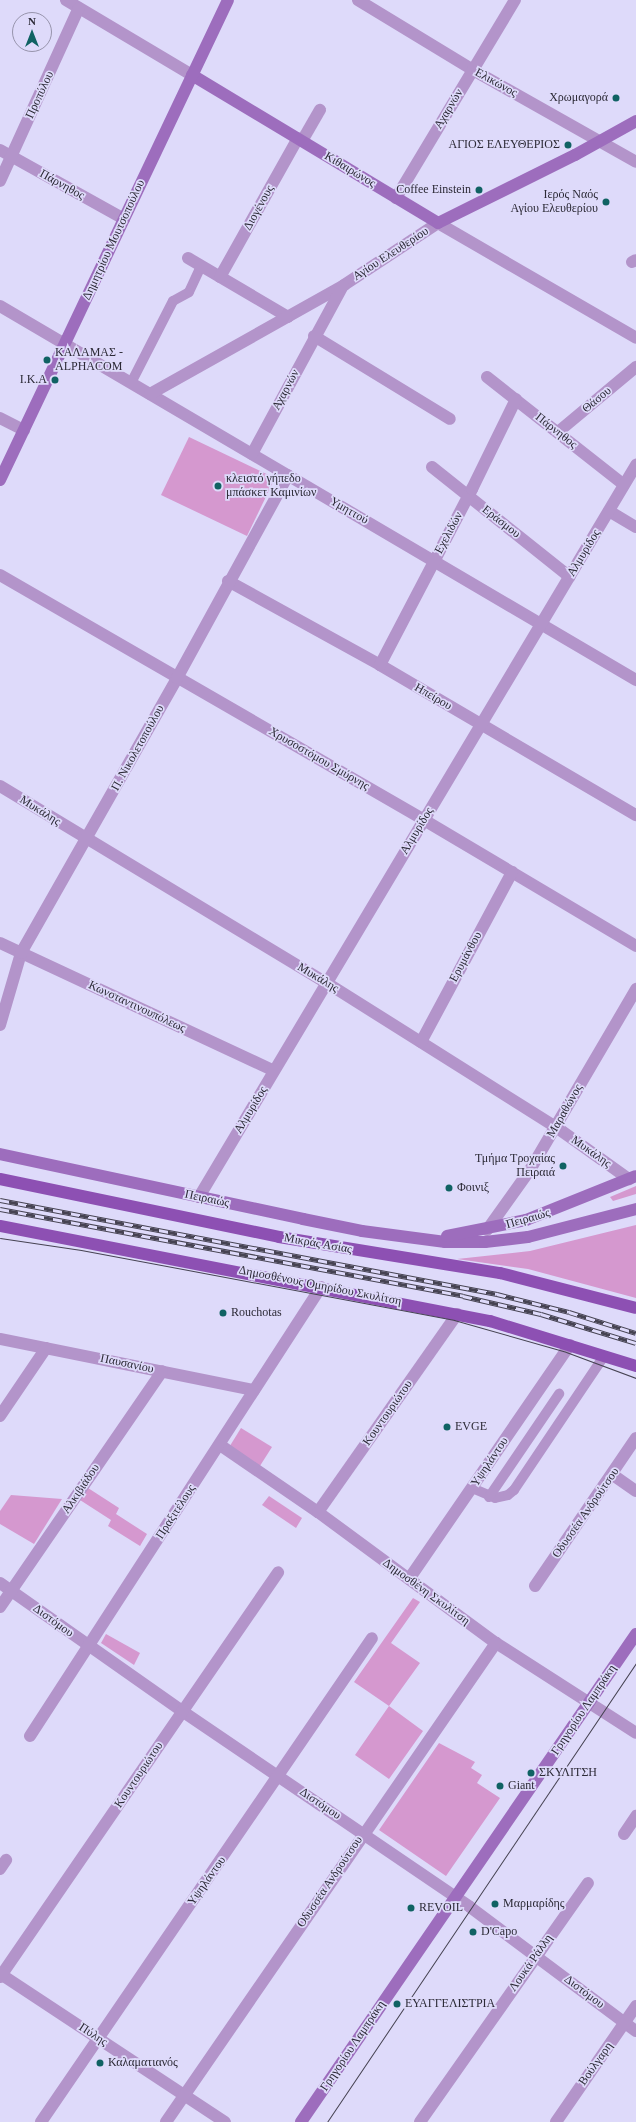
<!DOCTYPE html>
<meta charset="utf-8">
<style>
body{margin:0}
#map{position:relative;width:636px;height:2122px;overflow:hidden;background:#dedafa;font-family:Georgia,serif}
div>[style]{position:absolute}
[style*='--x']{left:calc(var(--x)*1px);top:calc(var(--y)*1px);width:calc(var(--w)*1px);rotate:calc(var(--a)*1deg)}
.green>*{inset:0;background:#d598cf}
.lane>*{height:10px;margin:-5px;padding:0 5px;transform-origin:5px;border-radius:5px;background:#b394ca}
.street>*{height:12px;margin:-6px;padding:0 6px;transform-origin:6px;border-radius:6px;background:#b394ca}
.secondary>*{height:12px;margin:-6px;padding:0 6px;transform-origin:6px;border-radius:6px;background:#9d6dbd}
.primary>*{height:12px;margin:-6px;padding:0 6px;transform-origin:6px;border-radius:6px;background:#8d50b3}
.tram>*{height:1px;margin:-0.5px;padding:0 0.5px;transform-origin:0.5px;border-radius:0.5px;background:#464352}
.rail>*{height:4.5px;margin-top:-2.25px;transform-origin:0;background:repeating-linear-gradient(90deg,#dedafa 0 9px,#464352 0 18px);box-sizing:border-box;border-block:1px solid #464352}
.dots>*{width:11px;height:11px;translate:-50% -50%;box-sizing:border-box;border:2px solid #dedafa;border-radius:50%}
span{translate:-50% -50%;white-space:nowrap;text-align:center;line-height:1.15;-webkit-text-stroke:3.5px #dedafa;paint-order:stroke}
.street-label{font-size:12px;color:#2c2a36}
.poi-label{font-size:12px;color:#2c2a36}
.right{translate:-100% -50%;text-align:right}
.left{translate:0 -50%;text-align:left}
.north{position:absolute;left:12px;top:12px;width:40px;height:40px;box-sizing:border-box;background:#dedafa;border:1px solid #9794ac;border-radius:50%;rotate:0deg;font-size:11px;font-weight:700;line-height:16px;text-align:center;color:#2c2a36}
.north::after{content:'';display:block;margin:auto;width:14px;height:18px;background:#106263;clip-path:polygon(50% 0,100% 100%,50% 72%,0 100%)}
</style>
<div id="map">
<div class="green">
<i style="clip-path:polygon(189px 437px,275px 478px,247px 536px,161px 495px)"></i>
<i style="clip-path:polygon(636px 1186px,636px 1194px,613px 1201px,610px 1197px)"></i>
<i style="clip-path:polygon(636px 1225px,636px 1298px,528px 1269px,457px 1259px,530px 1251px)"></i>
<i style="clip-path:polygon(241px 1428px,272px 1447px,258px 1469px,228px 1449px)"></i>
<i style="clip-path:polygon(88px 1488px,119px 1508px,116px 1514px,147px 1534px,140px 1546px,108px 1526px,111px 1520px,80px 1500px)"></i>
<i style="clip-path:polygon(11px 1495px,62px 1499px,34px 1544px,0 1524px,0 1511px)"></i>
<i style="clip-path:polygon(269px 1496px,302px 1518px,296px 1528px,262px 1505px)"></i>
<i style="clip-path:polygon(413px 1598px,420px 1602px,391px 1643px,420px 1663px,389px 1706px,423px 1731px,389px 1779px,355px 1755px,389px 1706px,354px 1682px)"></i>
<i style="clip-path:polygon(106px 1634px,140px 1653px,134px 1665px,101px 1643px)"></i>
<i style="clip-path:polygon(439px 1743px,475px 1762px,471px 1768px,482px 1775px,477px 1783px,500px 1798px,446px 1876px,379px 1830px)"></i>
</div>
<div class="lane">
<i style="--x:131;--y:383;--w:92;--a:-62.9"></i>
<i style="--x:173;--y:301;--w:18;--a:-29"></i>
<i style="--x:189;--y:292;--w:29;--a:-65"></i>
<i style="--x:472;--y:1488;--w:25;--a:23"></i>
<i style="--x:495;--y:1498;--w:13;--a:-13"></i>
<i style="--x:508;--y:1495;--w:8;--a:-40"></i>
<i style="--x:514;--y:1490;--w:161;--a:-56.1"></i>
<i style="--x:489;--y:1497;--w:125;--a:-55.8"></i>
</div>
<div class="street">
<i style="--x:66;--y:0;--w:147;--a:30.8"></i>
<i style="--x:358;--y:0;--w:135;--a:31.3"></i>
<i style="--x:473;--y:70;--w:187;--a:29.4"></i>
<i style="--x:302;--y:141;--w:36;--a:-60"></i>
<i style="--x:0;--y:150;--w:142;--a:29.1"></i>
<i style="--x:0;--y:181;--w:190;--a:-65.5"></i>
<i style="--x:396;--y:198;--w:231;--a:-59"></i>
<i style="--x:188;--y:258;--w:116;--a:30.5"></i>
<i style="--x:632;--y:262;--w:4;--a:-27"></i>
<i style="--x:220;--y:277;--w:159;--a:-60.7"></i>
<i style="--x:0;--y:306;--w:738;--a:30.46"></i>
<i style="--x:314;--y:336;--w:159;--a:31.4"></i>
<i style="--x:487;--y:377;--w:174;--a:38.2"></i>
<i style="--x:150;--y:394;--w:223;--a:-29.3"></i>
<i style="--x:344;--y:285;--w:113;--a:-33.4"></i>
<i style="--x:438;--y:223;--w:229;--a:30.1"></i>
<i style="--x:0;--y:418;--w:27;--a:27"></i>
<i style="--x:558;--y:432;--w:102;--a:-39.8"></i>
<i style="--x:252;--y:454;--w:191;--a:-61.6"></i>
<i style="--x:432;--y:467;--w:176;--a:38.6"></i>
<i style="--x:609;--y:511;--w:31;--a:31"></i>
<i style="--x:0;--y:575;--w:490;--a:30"></i>
<i style="--x:424;--y:820;--w:247;--a:30.7"></i>
<i style="--x:228;--y:581;--w:174;--a:28.9"></i>
<i style="--x:380;--y:665;--w:297;--a:30.4"></i>
<i style="--x:380;--y:665;--w:199;--a:-62.4"></i>
<i style="--x:472;--y:489;--w:100;--a:-63.9"></i>
<i style="--x:0;--y:786;--w:382;--a:31.1"></i>
<i style="--x:327;--y:983;--w:271;--a:32.2"></i>
<i style="--x:556;--y:1127;--w:90;--a:35.5"></i>
<i style="--x:0;--y:943;--w:302;--a:25"></i>
<i style="--x:0;--y:1025;--w:75;--a:-73.7"></i>
<i style="--x:21;--y:953;--w:316;--a:-60.4"></i>
<i style="--x:177;--y:678;--w:231;--a:-61.3"></i>
<i style="--x:421;--y:1042;--w:193;--a:-61.8"></i>
<i style="--x:199;--y:1197;--w:853;--a:-59.16"></i>
<i style="--x:487;--y:1230;--w:74;--a:-54.4"></i>
<i style="--x:530;--y:1170;--w:210;--a:-59.6"></i>
<i style="--x:0;--y:1339;--w:259;--a:11.4"></i>
<i style="--x:0;--y:1416;--w:82;--a:-55.9"></i>
<i style="--x:220;--y:1445;--w:119;--a:34.4"></i>
<i style="--x:318;--y:1512;--w:221;--a:36.4"></i>
<i style="--x:496;--y:1643;--w:166;--a:32.7"></i>
<i style="--x:613;--y:1475;--w:28;--a:35"></i>
<i style="--x:318;--y:1512;--w:242;--a:-54.9"></i>
<i style="--x:409;--y:1579;--w:284;--a:-55.5"></i>
<i style="--x:0;--y:1583;--w:223;--a:35.1"></i>
<i style="--x:182;--y:1711;--w:348;--a:34.2"></i>
<i style="--x:470;--y:1907;--w:207;--a:36.8"></i>
<i style="--x:535;--y:1586;--w:179;--a:-55.7"></i>
<i style="--x:0;--y:1607;--w:286;--a:-55.5"></i>
<i style="--x:30;--y:1736;--w:535;--a:-57.05"></i>
<i style="--x:624;--y:1834;--w:22;--a:-56"></i>
<i style="--x:0;--y:1869;--w:11;--a:-56"></i>
<i style="--x:2;--y:1975;--w:267;--a:33.4"></i>
<i style="--x:0;--y:1977;--w:491;--a:-55.5"></i>
<i style="--x:41;--y:2122;--w:586;--a:-55.63"></i>
<i style="--x:166;--y:2122;--w:582;--a:-55.44"></i>
<i style="--x:420;--y:2122;--w:292;--a:-54.9"></i>
<i style="--x:556;--y:2122;--w:141;--a:-55.4"></i>
</div>
<div class="secondary">
<i style="--x:192;--y:75;--w:287;--a:31"></i>
<i style="--x:438;--y:223;--w:153;--a:-26.4"></i>
<i style="--x:575;--y:155;--w:70;--a:-29.1"></i>
<i style="--x:0;--y:480;--w:531;--a:-64.59"></i>
<i style="--x:0;--y:1154;--w:310;--a:12.1"></i>
<i style="--x:303;--y:1219;--w:60;--a:11.5"></i>
<i style="--x:362;--y:1231;--w:84;--a:7.5"></i>
<i style="--x:445;--y:1242;--w:40;--a:0"></i>
<i style="--x:485;--y:1242;--w:43;--a:-6.6"></i>
<i style="--x:528;--y:1237;--w:112;--a:-14.5"></i>
<i style="--x:447;--y:1236;--w:81;--a:-11.4"></i>
<i style="--x:526;--y:1220;--w:118;--a:-21.8"></i>
<i style="--x:301;--y:2122;--w:592;--a:-55.53"></i>
</div>
<div class="primary">
<i style="--x:0;--y:1179;--w:285;--a:11.7"></i>
<i style="--x:279;--y:1237;--w:224;--a:9.3"></i>
<i style="--x:500;--y:1273;--w:140;--a:14.4"></i>
<i style="--x:0;--y:1226;--w:499;--a:11"></i>
<i style="--x:490;--y:1321;--w:153;--a:17.1"></i>
</div>
<div class="tram">
<i style="--x:0;--y:1238;--w:82;--a:8.4"></i>
<i style="--x:81;--y:1250;--w:380;--a:10.6"></i>
<i style="--x:454;--y:1320;--w:116;--a:15.9"></i>
<i style="--x:566;--y:1352;--w:75;--a:20.4"></i>
<i style="--x:327;--y:2122;--w:553;--a:-56.05"></i>
</div>
<div class="rail">
<i style="--x:0;--y:1200;--w:506;--a:10.71"></i>
<i style="--x:497;--y:1294;--w:74;--a:14"></i>
<i style="--x:569;--y:1312;--w:70;--a:17.4"></i>
<i style="--x:0;--y:1209;--w:471;--a:10.6"></i>
<i style="--x:463;--y:1296;--w:80;--a:13"></i>
<i style="--x:541;--y:1314;--w:99;--a:17"></i>
</div>
<div class="dots">
<i style="left:616px;top:98px;background:#106263"></i>
<i style="left:568px;top:145px;background:#106263"></i>
<i style="left:479px;top:190px;background:#106263"></i>
<i style="left:606px;top:202px;background:#106263"></i>
<i style="left:47px;top:360px;background:#106263"></i>
<i style="left:55px;top:380px;background:#106263"></i>
<i style="left:218px;top:486px;background:#106263"></i>
<i style="left:563px;top:1166px;background:#106263"></i>
<i style="left:449px;top:1188px;background:#106263"></i>
<i style="left:223px;top:1313px;background:#106263"></i>
<i style="left:447px;top:1427px;background:#106263"></i>
<i style="left:531px;top:1773px;background:#106263"></i>
<i style="left:500px;top:1786px;background:#106263"></i>
<i style="left:495px;top:1904px;background:#106263"></i>
<i style="left:411px;top:1908px;background:#106263"></i>
<i style="left:473px;top:1932px;background:#106263"></i>
<i style="left:397px;top:2004px;background:#106263"></i>
<i style="left:100px;top:2063px;background:#106263"></i>
</div>
<div class="street-label">
<span style="left:496px;top:83px;rotate:29deg">Ελικώνος</span>
<span style="left:40px;top:95px;rotate:-65deg">Προπύλου</span>
<span style="left:449px;top:109px;rotate:-59deg">Αχαρνών</span>
<span style="left:350px;top:170px;rotate:31deg">Κιθαιρώνος</span>
<span style="left:62px;top:185px;rotate:29deg">Πάρνηθος</span>
<span style="left:259px;top:208px;rotate:-61deg">Διογένους</span>
<span style="left:114px;top:240px;rotate:-65deg">Δημητρίου Μουτσοπούλου</span>
<span style="left:391px;top:254px;rotate:-33deg">Αγίου Ελευθερίου</span>
<span style="left:286px;top:390px;rotate:-62deg">Αχαρνών</span>
<span style="left:597px;top:400px;rotate:-40deg">Θάσου</span>
<span style="left:556px;top:431px;rotate:38deg">Πάρνηθος</span>
<span style="left:349px;top:511px;rotate:30deg">Υμηττού</span>
<span style="left:501px;top:522px;rotate:38deg">Εράσμου</span>
<span style="left:449px;top:533px;rotate:-62deg">Εχελιδών</span>
<span style="left:584px;top:553px;rotate:-59deg">Αλμυρίδος</span>
<span style="left:433px;top:697px;rotate:30deg">Ηπείρου</span>
<span style="left:138px;top:748px;rotate:-61deg">Π. Νικολετοπούλου</span>
<span style="left:319px;top:759px;rotate:30deg">Χρυσοστόμου Σμύρνης</span>
<span style="left:40px;top:811px;rotate:32deg">Μυκάλης</span>
<span style="left:417px;top:831px;rotate:-59deg">Αλμυρίδος</span>
<span style="left:466px;top:957px;rotate:-62deg">Ερυμάνθου</span>
<span style="left:318px;top:978px;rotate:31deg">Μυκάλης</span>
<span style="left:137px;top:1007px;rotate:25deg">Κωνσταντινουπόλεως</span>
<span style="left:251px;top:1110px;rotate:-59deg">Αλμυρίδος</span>
<span style="left:565px;top:1111px;rotate:-60deg">Μαραθώνος</span>
<span style="left:591px;top:1152px;rotate:35deg">Μυκάλης</span>
<span style="left:207px;top:1199px;rotate:12deg">Πειραιώς</span>
<span style="left:528px;top:1219px;rotate:-16deg">Πειραιώς</span>
<span style="left:318px;top:1244px;rotate:10deg">Μικράς Ασίας</span>
<span style="left:320px;top:1286px;rotate:11deg">Δημοσθένους Ομηρίδου Σκυλίτση</span>
<span style="left:127px;top:1364px;rotate:12deg">Παυσανίου</span>
<span style="left:388px;top:1413px;rotate:-55deg">Κουντουριώτου</span>
<span style="left:490px;top:1462px;rotate:-56deg">Υψηλάντου</span>
<span style="left:81px;top:1489px;rotate:-56deg">Αλκιβιάδου</span>
<span style="left:176px;top:1512px;rotate:-57deg">Πραξιτέλους</span>
<span style="left:586px;top:1513px;rotate:-55deg">Οδυσσέα Ανδρούτσου</span>
<span style="left:426px;top:1592px;rotate:36deg">Δημοσθένη Σκυλίτση</span>
<span style="left:53px;top:1621px;rotate:36deg">Διστόμου</span>
<span style="left:584px;top:1710px;rotate:-56deg">Γρηγορίου Λαμπράκη</span>
<span style="left:139px;top:1775px;rotate:-56deg">Κουντουριώτου</span>
<span style="left:320px;top:1804px;rotate:34deg">Διστόμου</span>
<span style="left:207px;top:1881px;rotate:-55deg">Υψηλάντου</span>
<span style="left:330px;top:1882px;rotate:-56deg">Οδυσσέα Ανδρούτσου</span>
<span style="left:531px;top:1963px;rotate:-55deg">Λουκά Ράλλη</span>
<span style="left:584px;top:1992px;rotate:37deg">Διστόμου</span>
<span style="left:93px;top:2035px;rotate:33deg">Πύλης</span>
<span style="left:353px;top:2046px;rotate:-56deg">Γρηγορίου Λαμπράκη</span>
<span style="left:596px;top:2064px;rotate:-55deg">Βούλγαρη</span>
</div>
<div class="poi-label">
<span class="right" style="left:608px;top:98px">Χρωμαγορά</span>
<span class="right" style="left:560px;top:145px">ΑΓΙΟΣ ΕΛΕΥΘΕΡΙΟΣ</span>
<span class="right" style="left:471px;top:190px">Coffee Einstein</span>
<span class="right" style="left:598px;top:202px">Ιερός Ναός<br>Αγίου Ελευθερίου</span>
<span class="left" style="left:55px;top:360px">ΚΑΛΑΜΑΣ -<br>ALPHACOM</span>
<span class="right" style="left:47px;top:380px">Ι.Κ.Α</span>
<span class="left" style="left:226px;top:486px">κλειστό γήπεδο<br>μπάσκετ Καμινίων</span>
<span class="right" style="left:555px;top:1166px">Τμήμα Τροχαίας<br>Πειραιά</span>
<span class="left" style="left:457px;top:1188px">Φοινιξ</span>
<span class="left" style="left:231px;top:1313px">Rouchotas</span>
<span class="left" style="left:455px;top:1427px">EVGE</span>
<span class="left" style="left:539px;top:1773px">ΣΚΥΛΙΤΣΗ</span>
<span class="left" style="left:508px;top:1786px">Giant</span>
<span class="left" style="left:503px;top:1904px">Μαρμαρίδης</span>
<span class="left" style="left:419px;top:1908px">REVOIL</span>
<span class="left" style="left:481px;top:1932px">D'Capo</span>
<span class="left" style="left:405px;top:2004px">ΕΥΑΓΓΕΛΙΣΤΡΙΑ</span>
<span class="left" style="left:108px;top:2063px">Καλαματιανός</span>
</div>
<div class="north">N</div>
</div>
